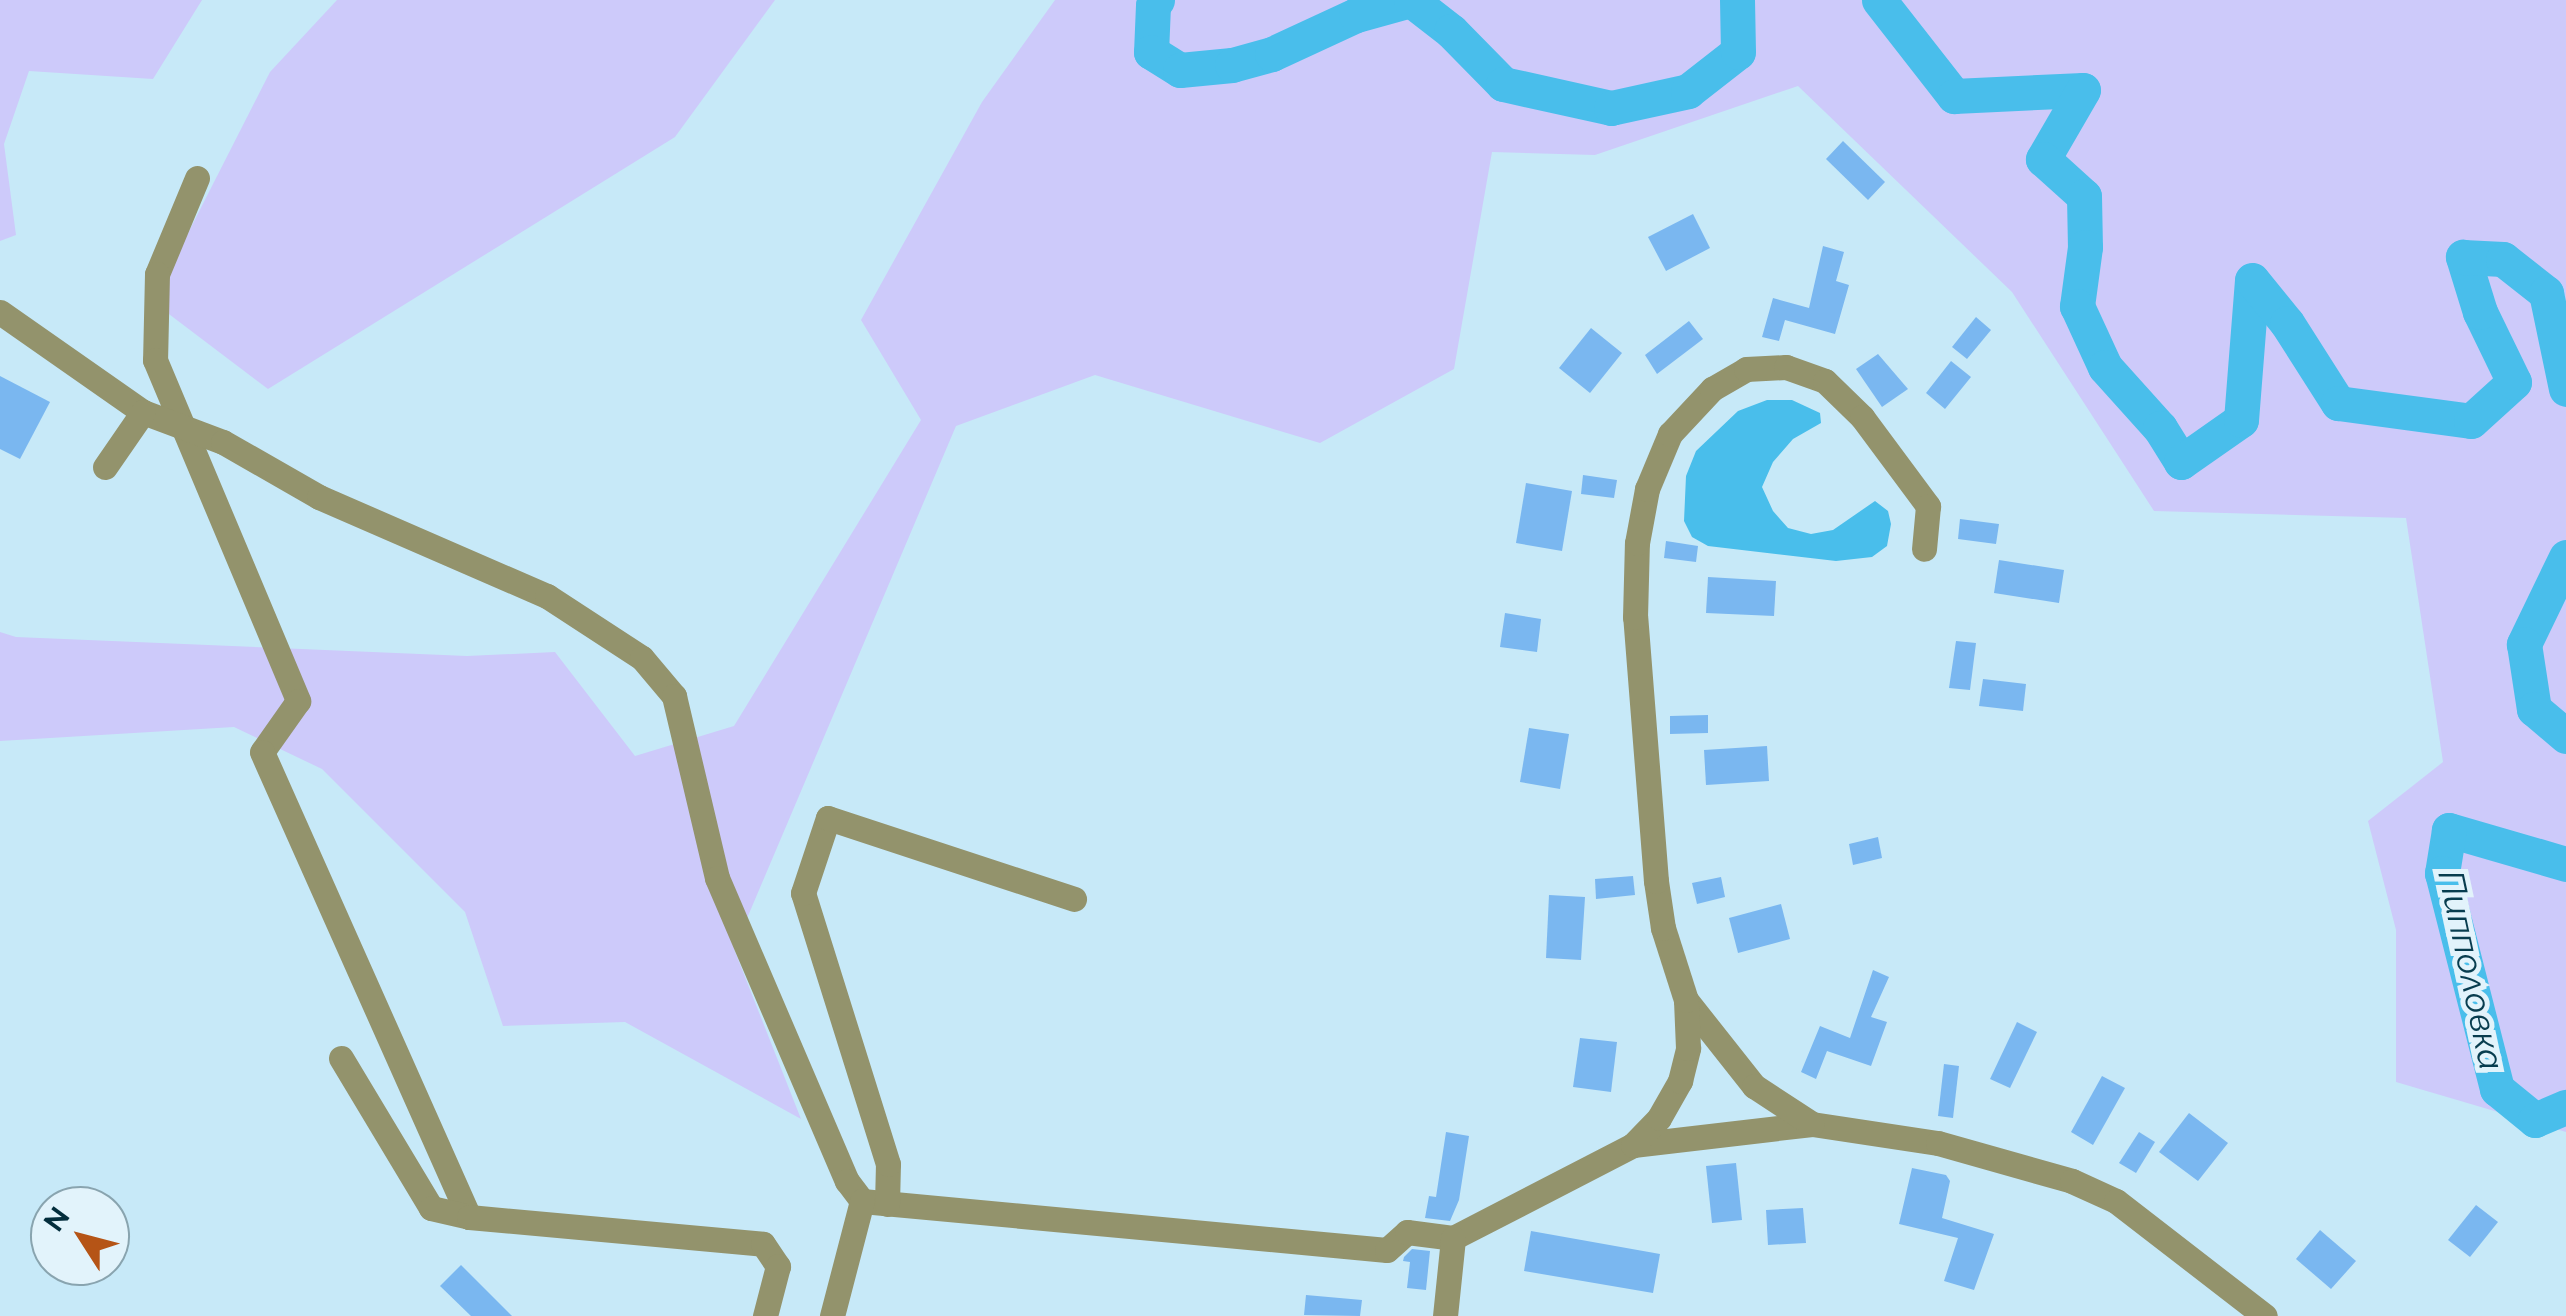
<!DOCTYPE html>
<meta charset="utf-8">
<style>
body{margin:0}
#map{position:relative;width:2566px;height:1316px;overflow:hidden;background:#c7e9f8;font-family:Raleway,sans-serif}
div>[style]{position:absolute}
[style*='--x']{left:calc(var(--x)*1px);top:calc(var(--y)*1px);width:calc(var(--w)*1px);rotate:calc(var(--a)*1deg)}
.green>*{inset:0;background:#cdcafa}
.water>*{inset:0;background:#49beeb}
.river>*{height:35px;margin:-17.5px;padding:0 17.5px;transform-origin:17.5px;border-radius:17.5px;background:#49beeb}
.building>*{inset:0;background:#7ab7f0}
.minor>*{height:25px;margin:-12.5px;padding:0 12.5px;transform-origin:12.5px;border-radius:12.5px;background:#93936c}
span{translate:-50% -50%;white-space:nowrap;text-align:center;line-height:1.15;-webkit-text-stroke:10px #e2f3fb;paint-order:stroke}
.water-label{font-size:35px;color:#083d4f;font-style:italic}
.north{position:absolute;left:30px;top:1186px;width:100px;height:100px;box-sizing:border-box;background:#e2f3fb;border:2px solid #89a4af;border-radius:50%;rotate:306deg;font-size:28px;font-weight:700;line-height:40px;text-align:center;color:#032d3c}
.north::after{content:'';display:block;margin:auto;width:35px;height:45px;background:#b55416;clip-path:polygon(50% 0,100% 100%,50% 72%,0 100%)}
</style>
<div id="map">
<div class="green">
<i style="clip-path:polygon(0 0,202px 0,153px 79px,29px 71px,4px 144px,16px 235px,0 241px)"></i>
<i style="clip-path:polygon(337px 0,775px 0,675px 137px,268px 389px,153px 302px,270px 72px)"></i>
<i style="clip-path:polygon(1055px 0,2566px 0,2566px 1132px,2396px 1082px,2396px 930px,2368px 821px,2443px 762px,2406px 518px,2154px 511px,2012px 292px,1798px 86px,1595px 155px,1492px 152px,1454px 369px,1320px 443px,1095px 375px,956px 426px,734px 949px,801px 1119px,625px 1022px,503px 1026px,465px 912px,322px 769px,234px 727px,0 741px,0 632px,16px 637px,467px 656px,555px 652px,635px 756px,734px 726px,921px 420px,861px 320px,982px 102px)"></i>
</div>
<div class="water">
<i style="clip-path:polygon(1767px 400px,1792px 400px,1820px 413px,1821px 423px,1793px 439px,1773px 462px,1762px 487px,1773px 511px,1788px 528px,1811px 534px,1833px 530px,1875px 501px,1888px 511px,1891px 524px,1887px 546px,1872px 557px,1836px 561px,1708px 546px,1692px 537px,1684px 521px,1686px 476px,1696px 451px,1738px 411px)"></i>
</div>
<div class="river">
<i style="--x:1157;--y:0;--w:6;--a:129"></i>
<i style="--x:1153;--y:5;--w:47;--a:92.4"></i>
<i style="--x:1151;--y:52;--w:34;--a:32"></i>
<i style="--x:1180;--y:70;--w:52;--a:-5.5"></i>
<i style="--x:1232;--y:65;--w:41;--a:-15.4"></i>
<i style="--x:1272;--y:54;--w:93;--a:-24.9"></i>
<i style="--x:1356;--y:15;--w:57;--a:-15.3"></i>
<i style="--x:1411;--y:0;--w:51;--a:37.8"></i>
<i style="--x:1451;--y:31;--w:74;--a:45.5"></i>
<i style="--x:1503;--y:84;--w:111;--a:12.5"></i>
<i style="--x:1611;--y:108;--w:79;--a:-12.4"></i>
<i style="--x:1688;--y:91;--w:63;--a:-38"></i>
<i style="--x:1738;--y:52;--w:52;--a:-91.1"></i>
<i style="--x:1879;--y:0;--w:122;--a:52"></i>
<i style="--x:1954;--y:96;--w:129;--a:-2.7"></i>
<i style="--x:2083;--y:90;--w:80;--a:120.1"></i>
<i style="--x:2043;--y:159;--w:55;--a:42.1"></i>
<i style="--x:2084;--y:196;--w:51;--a:88.9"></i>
<i style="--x:2085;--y:247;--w:60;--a:97.7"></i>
<i style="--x:2077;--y:306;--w:67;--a:65.3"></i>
<i style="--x:2105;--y:367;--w:82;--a:48"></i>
<i style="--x:2160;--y:428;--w:40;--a:58"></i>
<i style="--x:2181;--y:462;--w:73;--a:-35"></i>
<i style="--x:2241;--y:420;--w:140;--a:-85.5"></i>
<i style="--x:2252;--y:280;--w:55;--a:50.9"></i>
<i style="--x:2287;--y:323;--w:95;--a:57.5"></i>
<i style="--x:2338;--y:403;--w:134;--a:7.7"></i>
<i style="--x:2471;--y:421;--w:58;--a:-42.2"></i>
<i style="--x:2514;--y:382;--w:78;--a:-115.9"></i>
<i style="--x:2480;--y:312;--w:58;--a:-107.2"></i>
<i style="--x:2463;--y:257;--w:40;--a:2.9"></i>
<i style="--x:2503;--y:259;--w:55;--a:38.3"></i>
<i style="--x:2546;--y:293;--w:98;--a:78.2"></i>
<i style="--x:2566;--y:557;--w:97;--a:115.8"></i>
<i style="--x:2524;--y:644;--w:66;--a:81.3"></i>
<i style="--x:2534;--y:709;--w:42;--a:40.2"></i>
<i style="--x:2566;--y:864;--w:122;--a:-163.8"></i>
<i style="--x:2449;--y:830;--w:44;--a:99.2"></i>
<i style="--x:2442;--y:873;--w:223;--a:75.7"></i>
<i style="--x:2497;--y:1089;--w:49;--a:39.2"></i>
<i style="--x:2535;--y:1120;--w:34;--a:-23"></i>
</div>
<div class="building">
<i style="clip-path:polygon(1843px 141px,1885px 182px,1868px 200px,1826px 159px)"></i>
<i style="clip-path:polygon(1693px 214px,1710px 248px,1666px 271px,1648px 237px)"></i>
<i style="clip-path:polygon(1823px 246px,1844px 252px,1836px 281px,1849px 285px,1835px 334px,1785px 320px,1779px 341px,1762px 337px,1773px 298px,1809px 308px)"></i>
<i style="clip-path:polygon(1976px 317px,1991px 330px,1967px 359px,1952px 347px)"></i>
<i style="clip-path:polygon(1689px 321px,1703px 339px,1657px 374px,1645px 355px)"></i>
<i style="clip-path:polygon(1591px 328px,1622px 353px,1590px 393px,1559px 368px)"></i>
<i style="clip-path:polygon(1878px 354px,1908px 389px,1882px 407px,1856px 369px)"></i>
<i style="clip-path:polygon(1951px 361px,1971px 377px,1945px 409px,1926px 393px)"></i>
<i style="clip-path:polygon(0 376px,50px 402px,20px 459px,0 449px)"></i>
<i style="clip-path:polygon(1583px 475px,1617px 480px,1614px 498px,1581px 494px)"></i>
<i style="clip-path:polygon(1526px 483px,1572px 491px,1562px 551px,1516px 543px)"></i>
<i style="clip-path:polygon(1960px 519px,1999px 524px,1996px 544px,1958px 539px)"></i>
<i style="clip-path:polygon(1666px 541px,1698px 546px,1696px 562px,1664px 558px)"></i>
<i style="clip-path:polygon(1999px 560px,2064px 570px,2059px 603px,1994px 593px)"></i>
<i style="clip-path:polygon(1708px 577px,1776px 581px,1774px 616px,1706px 613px)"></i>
<i style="clip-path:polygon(1505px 613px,1541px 619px,1537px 652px,1500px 647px)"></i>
<i style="clip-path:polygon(1956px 641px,1976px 643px,1970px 690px,1949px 688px)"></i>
<i style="clip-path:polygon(1983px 679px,2026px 684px,2023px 711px,1979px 706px)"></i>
<i style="clip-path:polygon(1708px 715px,1708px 733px,1670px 734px,1670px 716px)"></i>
<i style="clip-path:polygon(1529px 728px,1569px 734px,1560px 789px,1520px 782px)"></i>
<i style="clip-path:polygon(1767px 746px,1769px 781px,1706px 785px,1704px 750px)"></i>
<i style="clip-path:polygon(1878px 837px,1882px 858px,1853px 865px,1849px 844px)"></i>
<i style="clip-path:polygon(1633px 876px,1635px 895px,1596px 899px,1595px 879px)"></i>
<i style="clip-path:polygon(1721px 877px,1725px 897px,1697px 904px,1692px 883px)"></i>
<i style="clip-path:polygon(1549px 895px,1585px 897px,1581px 960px,1546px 958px)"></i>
<i style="clip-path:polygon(1781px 904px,1790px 939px,1738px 953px,1729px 918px)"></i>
<i style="clip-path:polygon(1873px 970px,1889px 977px,1871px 1017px,1887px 1022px,1871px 1066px,1827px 1051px,1816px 1079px,1801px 1072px,1820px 1026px,1850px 1038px)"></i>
<i style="clip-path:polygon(2017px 1022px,2037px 1032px,2010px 1088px,1990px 1079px)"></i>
<i style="clip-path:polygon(1580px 1038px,1617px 1042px,1611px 1092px,1573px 1087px)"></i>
<i style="clip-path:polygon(1944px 1064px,1959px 1066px,1953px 1118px,1938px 1116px)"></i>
<i style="clip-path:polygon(2102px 1076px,2125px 1088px,2093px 1145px,2071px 1132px)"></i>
<i style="clip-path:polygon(2189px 1113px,2228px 1143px,2198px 1181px,2159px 1152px)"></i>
<i style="clip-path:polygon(1446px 1132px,1469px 1136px,1459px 1200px,1450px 1221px,1425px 1218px,1429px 1196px,1436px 1197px)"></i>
<i style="clip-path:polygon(2139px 1132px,2155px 1142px,2136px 1173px,2119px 1163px)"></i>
<i style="clip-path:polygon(1736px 1163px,1742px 1220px,1712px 1223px,1706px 1166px)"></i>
<i style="clip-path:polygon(1912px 1168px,1946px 1175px,1950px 1181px,1942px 1218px,1994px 1234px,1974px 1290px,1944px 1281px,1958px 1238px,1899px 1224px)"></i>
<i style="clip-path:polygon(2476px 1205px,2498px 1222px,2470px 1257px,2448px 1240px)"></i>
<i style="clip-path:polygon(1803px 1208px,1806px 1243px,1768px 1245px,1766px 1210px)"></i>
<i style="clip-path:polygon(2320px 1230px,2356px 1261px,2331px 1289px,2296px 1259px)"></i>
<i style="clip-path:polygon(1531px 1231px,1660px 1254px,1653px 1293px,1524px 1271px)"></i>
<i style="clip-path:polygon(1412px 1249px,1430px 1251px,1426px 1290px,1407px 1288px,1410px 1262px,1403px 1261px,1404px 1257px)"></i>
<i style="clip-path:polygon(461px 1265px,512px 1316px,471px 1316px,440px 1286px)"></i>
<i style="clip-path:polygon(1306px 1295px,1362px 1300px,1360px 1316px,1304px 1315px)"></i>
</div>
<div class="minor">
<i style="--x:197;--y:178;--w:104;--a:112.6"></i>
<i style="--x:157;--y:274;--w:86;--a:91.3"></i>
<i style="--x:155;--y:360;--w:370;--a:67.2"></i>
<i style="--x:298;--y:701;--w:62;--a:125.2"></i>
<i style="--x:262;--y:752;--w:509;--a:66"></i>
<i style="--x:0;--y:312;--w:174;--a:35"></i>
<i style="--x:143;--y:412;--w:85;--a:20.6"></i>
<i style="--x:223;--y:442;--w:111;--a:29.8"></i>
<i style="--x:319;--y:497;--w:249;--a:23.5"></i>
<i style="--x:547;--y:596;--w:113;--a:33.1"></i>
<i style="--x:642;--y:658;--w:50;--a:49.9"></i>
<i style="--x:674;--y:696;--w:187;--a:76.7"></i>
<i style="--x:717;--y:878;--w:330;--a:66.8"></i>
<i style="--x:847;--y:1181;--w:25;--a:53"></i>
<i style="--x:862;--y:1201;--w:527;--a:5.33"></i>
<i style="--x:1387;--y:1250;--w:27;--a:-42"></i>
<i style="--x:1407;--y:1232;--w:46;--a:7.4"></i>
<i style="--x:1453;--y:1238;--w:203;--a:-27.3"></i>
<i style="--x:1633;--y:1145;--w:180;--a:-6.7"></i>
<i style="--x:1812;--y:1124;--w:127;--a:8.6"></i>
<i style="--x:1938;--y:1143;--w:139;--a:15.8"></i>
<i style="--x:2072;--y:1181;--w:48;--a:24.4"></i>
<i style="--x:2116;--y:1201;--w:188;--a:37.7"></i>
<i style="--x:105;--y:467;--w:67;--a:-55.4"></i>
<i style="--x:1686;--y:1000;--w:110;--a:51.7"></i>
<i style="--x:1754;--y:1086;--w:69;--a:33.2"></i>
<i style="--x:341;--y:1058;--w:175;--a:59"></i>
<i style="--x:431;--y:1208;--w:39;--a:13"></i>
<i style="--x:469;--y:1217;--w:295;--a:5.2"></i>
<i style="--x:763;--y:1244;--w:27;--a:56"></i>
<i style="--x:778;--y:1266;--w:52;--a:104.6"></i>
<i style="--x:1633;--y:1145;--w:37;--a:-46"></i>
<i style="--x:1659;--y:1118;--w:43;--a:-60.4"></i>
<i style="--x:1680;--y:1081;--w:34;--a:-76"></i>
<i style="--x:1688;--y:1048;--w:48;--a:-92.4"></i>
<i style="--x:1686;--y:1000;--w:76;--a:-107.7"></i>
<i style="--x:1663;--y:928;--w:48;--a:-98.5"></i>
<i style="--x:1656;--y:881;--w:265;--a:-94.5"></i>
<i style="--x:1635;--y:617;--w:74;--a:-88.5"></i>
<i style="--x:1637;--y:543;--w:55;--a:-79.5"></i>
<i style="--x:1647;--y:489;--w:60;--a:-67.3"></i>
<i style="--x:1670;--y:434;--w:62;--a:-47"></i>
<i style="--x:1712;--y:389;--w:39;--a:-30"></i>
<i style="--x:1746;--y:369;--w:40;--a:-2.9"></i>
<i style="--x:1786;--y:367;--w:41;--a:19.7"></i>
<i style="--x:1825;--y:381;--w:52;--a:44.2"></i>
<i style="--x:1862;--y:417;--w:111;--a:53.4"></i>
<i style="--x:1928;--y:506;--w:43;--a:95.3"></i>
<i style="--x:887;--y:1204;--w:40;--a:-88.6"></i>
<i style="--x:888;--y:1164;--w:284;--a:-107.4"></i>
<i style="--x:803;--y:893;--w:79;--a:-71.6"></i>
<i style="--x:828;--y:818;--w:259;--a:18.2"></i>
<i style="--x:832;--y:1316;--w:119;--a:-75.4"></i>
<i style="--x:1445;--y:1316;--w:78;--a:-84.1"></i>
</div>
<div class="water-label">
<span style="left:2471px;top:970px;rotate:78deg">Пипполовка</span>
</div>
<div class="north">N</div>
</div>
